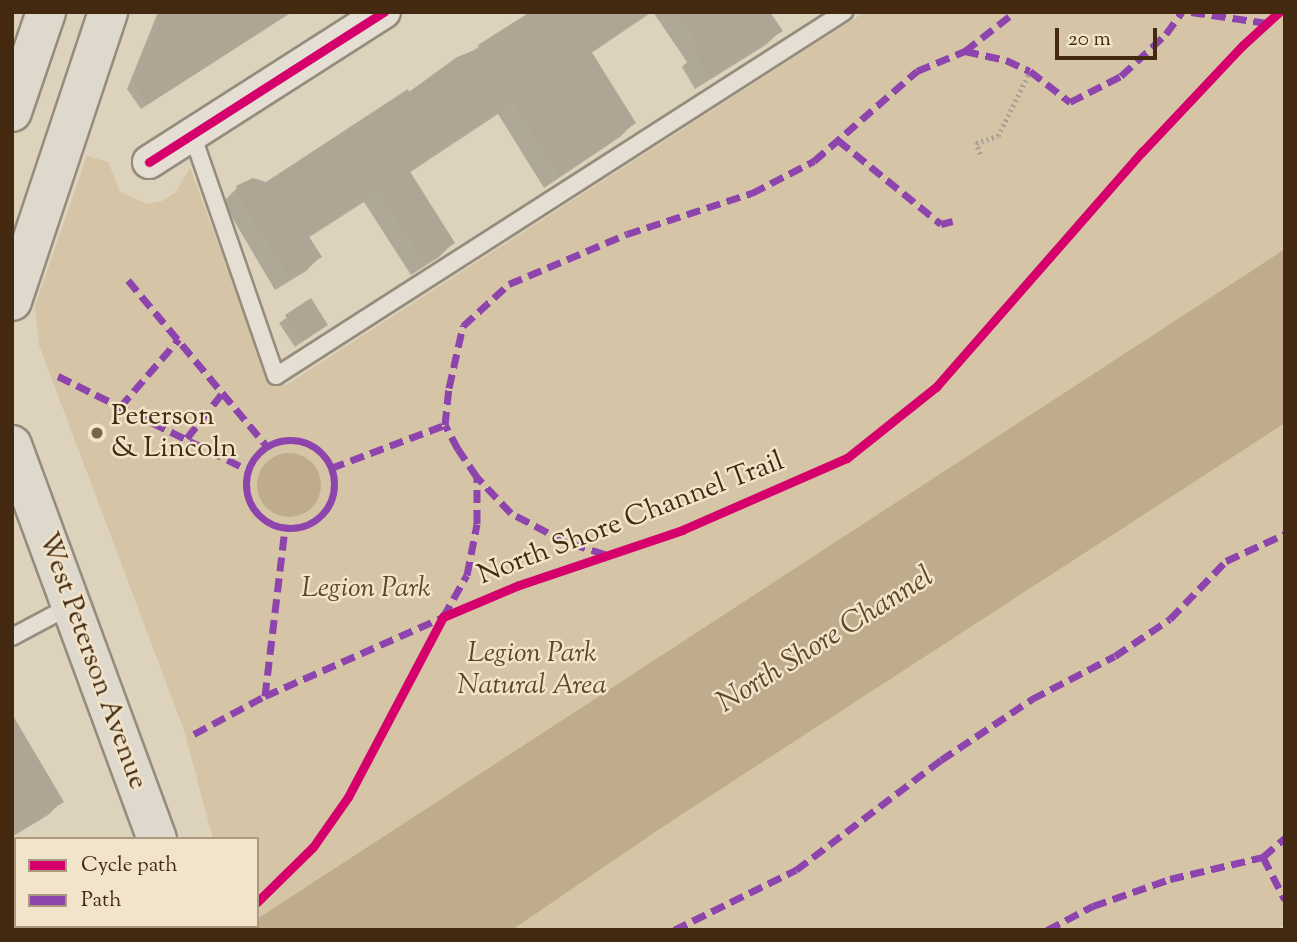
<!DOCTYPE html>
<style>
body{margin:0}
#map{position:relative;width:1297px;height:942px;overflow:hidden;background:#ddd2bc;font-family:"Sorts Mill Goudy",serif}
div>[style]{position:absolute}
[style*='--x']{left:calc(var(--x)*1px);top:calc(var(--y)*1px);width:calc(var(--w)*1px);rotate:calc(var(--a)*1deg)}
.green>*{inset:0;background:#d5c4a5}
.water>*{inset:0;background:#bfac8c}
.round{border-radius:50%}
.shadow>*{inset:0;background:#0003}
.building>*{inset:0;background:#aea594}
.path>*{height:4.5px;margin-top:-2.25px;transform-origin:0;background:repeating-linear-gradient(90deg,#a7a095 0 2px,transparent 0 5.5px)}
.roads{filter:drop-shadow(2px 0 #968c7d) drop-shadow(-2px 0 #968c7d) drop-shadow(0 2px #968c7d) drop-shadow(0 -2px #968c7d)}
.lane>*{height:16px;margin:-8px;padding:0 8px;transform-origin:8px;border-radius:8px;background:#e4ded3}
.street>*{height:32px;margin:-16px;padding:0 16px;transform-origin:16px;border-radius:16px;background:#e4ded3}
.primary>*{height:38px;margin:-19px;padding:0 19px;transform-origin:19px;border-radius:19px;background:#dfd8cc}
.quiet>*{height:7px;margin-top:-3.5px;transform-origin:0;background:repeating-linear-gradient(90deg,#8e44ad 0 14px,transparent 0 21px)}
.quiet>.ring{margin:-3.5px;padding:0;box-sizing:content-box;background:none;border:7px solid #8e44ad;border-radius:50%}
.cycleway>*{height:9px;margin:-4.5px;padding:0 4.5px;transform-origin:4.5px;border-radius:4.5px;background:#d6006c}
.dots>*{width:19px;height:19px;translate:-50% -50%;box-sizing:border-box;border:4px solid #f2e4ca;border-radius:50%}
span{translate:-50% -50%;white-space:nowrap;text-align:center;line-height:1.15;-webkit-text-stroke:5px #f2e4ca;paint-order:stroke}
.poi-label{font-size:28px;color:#43290f}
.left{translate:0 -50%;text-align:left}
.street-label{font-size:28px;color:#43290f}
.park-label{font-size:28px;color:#5f4629;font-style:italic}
.water-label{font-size:30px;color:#5f4629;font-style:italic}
.frame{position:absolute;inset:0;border:14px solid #43290f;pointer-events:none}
.legend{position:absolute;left:14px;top:837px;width:245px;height:91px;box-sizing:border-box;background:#f2e4ca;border:2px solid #ac997f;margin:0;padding:9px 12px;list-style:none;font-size:21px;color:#43290f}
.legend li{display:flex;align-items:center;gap:14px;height:35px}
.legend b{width:35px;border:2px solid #ac997f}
.scale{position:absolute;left:1055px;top:28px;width:102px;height:32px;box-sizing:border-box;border:4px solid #43290f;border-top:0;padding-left:9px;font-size:21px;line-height:24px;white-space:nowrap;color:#43290f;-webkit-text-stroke:5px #f2e4ca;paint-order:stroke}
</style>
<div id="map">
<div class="green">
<i style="clip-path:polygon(865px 12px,1285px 12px,1285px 249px,257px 919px,257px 839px,213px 839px,184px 730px,39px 345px,35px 306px,87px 156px,108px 162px,120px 192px,147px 204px,162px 201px,175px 193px,190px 168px,268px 378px,286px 385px)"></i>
<i style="clip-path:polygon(1285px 423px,1285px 923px,1275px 930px,512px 930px,661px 828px)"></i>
</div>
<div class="water">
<i style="clip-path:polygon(1285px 249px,1285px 423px,661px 828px,512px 930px,254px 930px,252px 926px,257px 926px,257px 919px)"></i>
<i class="round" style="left:257px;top:453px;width:64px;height:64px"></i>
</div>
<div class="shadow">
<i style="clip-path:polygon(158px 12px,292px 12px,141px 109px,127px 89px)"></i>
<i style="clip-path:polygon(533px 12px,652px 12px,590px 54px,634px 123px,620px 137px,544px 188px,498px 114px,409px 173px,453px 243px,439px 257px,411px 275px,364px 202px,308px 238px,320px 257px,306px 271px,275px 290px,223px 202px,237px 188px,266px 184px)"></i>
<i style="clip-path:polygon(653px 12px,716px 12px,781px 30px,767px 44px,695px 89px,682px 67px,687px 62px)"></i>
<i style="clip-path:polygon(311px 301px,326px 325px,295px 347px,279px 323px)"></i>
<i style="clip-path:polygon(12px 729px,62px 801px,48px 815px,12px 837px)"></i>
</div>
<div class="building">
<i style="clip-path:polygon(161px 12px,291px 12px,148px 104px,133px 81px)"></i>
<i style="clip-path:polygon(530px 12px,648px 12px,591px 51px,636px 123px,559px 176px,512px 101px,409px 170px,455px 243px,425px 263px,378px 190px,308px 235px,322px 257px,289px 277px,241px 200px,236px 186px,253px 178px,266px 182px,408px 89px,409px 92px,457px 57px,480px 48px,478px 45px)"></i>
<i style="clip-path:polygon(676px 12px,770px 12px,783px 31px,710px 76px,695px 52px,700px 48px)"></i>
<i style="clip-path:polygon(311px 298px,328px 325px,302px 342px,285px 315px)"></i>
<i style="clip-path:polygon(12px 714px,64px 802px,12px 833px)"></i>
</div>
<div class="path">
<i style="--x:980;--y:154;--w:12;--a:-110"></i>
<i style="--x:976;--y:143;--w:23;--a:-18"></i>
<i style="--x:998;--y:136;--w:72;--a:-63.8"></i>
</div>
<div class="roads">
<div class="lane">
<i style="--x:192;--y:134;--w:256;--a:70.9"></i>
<i style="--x:276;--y:376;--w:675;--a:-32.65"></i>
<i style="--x:12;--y:637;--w:68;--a:-28.1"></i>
</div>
<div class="street">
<i style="--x:149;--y:162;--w:279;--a:-32.6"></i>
</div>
<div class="primary">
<i style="--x:12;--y:112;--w:106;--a:-71.2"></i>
<i style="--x:12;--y:301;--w:305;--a:-71.6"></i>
<i style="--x:12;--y:445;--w:420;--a:69.8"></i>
<i style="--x:188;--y:926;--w:4;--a:76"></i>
</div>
</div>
<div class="quiet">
<i style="--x:1191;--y:12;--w:77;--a:8.2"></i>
<i style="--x:965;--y:51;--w:42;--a:12.4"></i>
<i style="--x:1006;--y:60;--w:26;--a:25"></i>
<i style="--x:1030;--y:71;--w:51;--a:37.8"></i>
<i style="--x:1070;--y:102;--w:57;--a:-27"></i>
<i style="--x:1121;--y:76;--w:62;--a:-43"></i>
<i style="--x:1166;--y:34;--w:27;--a:-54"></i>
<i style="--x:838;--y:140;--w:133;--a:39.2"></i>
<i style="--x:941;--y:224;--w:12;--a:-14"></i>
<i style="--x:128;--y:280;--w:217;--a:50.1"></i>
<i style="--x:58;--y:376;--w:212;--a:26.3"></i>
<i style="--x:120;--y:407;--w:90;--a:-49.1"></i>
<i style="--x:187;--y:438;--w:60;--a:-51.8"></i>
<i class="ring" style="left:246px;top:440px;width:81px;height:81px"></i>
<i style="--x:331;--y:468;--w:122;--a:-20.7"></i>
<i style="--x:605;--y:554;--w:41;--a:-162.9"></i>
<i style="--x:566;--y:542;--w:62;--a:-152.2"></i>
<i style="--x:511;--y:513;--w:50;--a:-133.4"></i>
<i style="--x:477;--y:477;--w:34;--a:-124"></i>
<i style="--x:458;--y:449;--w:27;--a:-118"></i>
<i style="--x:445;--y:425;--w:37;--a:-84"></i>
<i style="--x:449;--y:388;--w:64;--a:-77.3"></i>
<i style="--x:463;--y:326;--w:62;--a:-42.4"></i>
<i style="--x:509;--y:284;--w:128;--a:-23"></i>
<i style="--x:627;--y:234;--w:132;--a:-18.2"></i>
<i style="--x:752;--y:193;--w:70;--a:-27.3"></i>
<i style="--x:814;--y:161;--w:137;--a:-41.1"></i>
<i style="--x:917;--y:71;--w:52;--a:-22.6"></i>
<i style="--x:965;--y:51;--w:63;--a:-38"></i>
<i style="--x:265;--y:696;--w:168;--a:-83.2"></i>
<i style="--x:194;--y:734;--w:81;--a:-28.2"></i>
<i style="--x:265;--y:696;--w:195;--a:-23.9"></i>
<i style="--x:443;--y:617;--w:48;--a:-60.3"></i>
<i style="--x:467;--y:575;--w:52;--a:-78.9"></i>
<i style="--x:477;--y:524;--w:47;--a:-90"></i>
<i style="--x:1263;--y:857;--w:48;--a:62.9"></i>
<i style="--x:674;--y:930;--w:136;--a:-26.2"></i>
<i style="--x:796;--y:870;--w:182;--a:-37.2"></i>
<i style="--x:941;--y:760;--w:110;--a:-33.8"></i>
<i style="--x:1032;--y:699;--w:93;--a:-27.4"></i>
<i style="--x:1115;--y:656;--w:66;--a:-33.9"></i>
<i style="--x:1170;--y:619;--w:81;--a:-46"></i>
<i style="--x:1226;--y:561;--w:65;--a:-24.6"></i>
<i style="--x:1047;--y:930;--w:52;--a:-27.6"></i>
<i style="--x:1093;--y:906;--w:82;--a:-19.3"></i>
<i style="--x:1170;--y:879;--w:96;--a:-13.3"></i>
<i style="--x:1263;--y:857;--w:29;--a:-41"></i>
</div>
<div class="cycleway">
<i style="--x:149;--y:162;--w:279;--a:-32.6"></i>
<i style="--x:257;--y:902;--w:78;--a:-44.5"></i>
<i style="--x:313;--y:847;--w:61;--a:-55"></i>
<i style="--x:348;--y:797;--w:204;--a:-62.2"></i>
<i style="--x:443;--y:617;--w:82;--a:-22.8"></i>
<i style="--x:519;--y:585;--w:172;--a:-18.6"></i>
<i style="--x:682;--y:530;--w:180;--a:-23.6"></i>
<i style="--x:847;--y:458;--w:114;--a:-38.6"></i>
<i style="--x:936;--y:387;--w:313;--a:-48.8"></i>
<i style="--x:1142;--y:152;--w:147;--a:-46.7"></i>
<i style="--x:1243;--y:45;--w:49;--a:-42.5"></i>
</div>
<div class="dots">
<i style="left:97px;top:433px;background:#79644c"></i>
</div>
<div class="poi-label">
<span class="left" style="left:111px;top:433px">Peterson<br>&amp; Lincoln</span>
</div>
<div class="street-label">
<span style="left:631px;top:519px;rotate:-21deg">North Shore Channel Trail</span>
<span style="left:92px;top:661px;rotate:70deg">West Peterson Avenue</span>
</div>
<div class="park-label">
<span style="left:366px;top:589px">Legion Park</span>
<span style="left:532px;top:670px">Legion Park<br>Natural Area</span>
</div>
<div class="water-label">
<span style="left:826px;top:641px;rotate:-32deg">North Shore Channel</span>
</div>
<div class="frame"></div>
<ul class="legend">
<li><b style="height:9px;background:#d6006c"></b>Cycle path</li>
<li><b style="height:9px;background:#8e44ad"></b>Path</li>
</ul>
<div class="scale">20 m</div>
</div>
